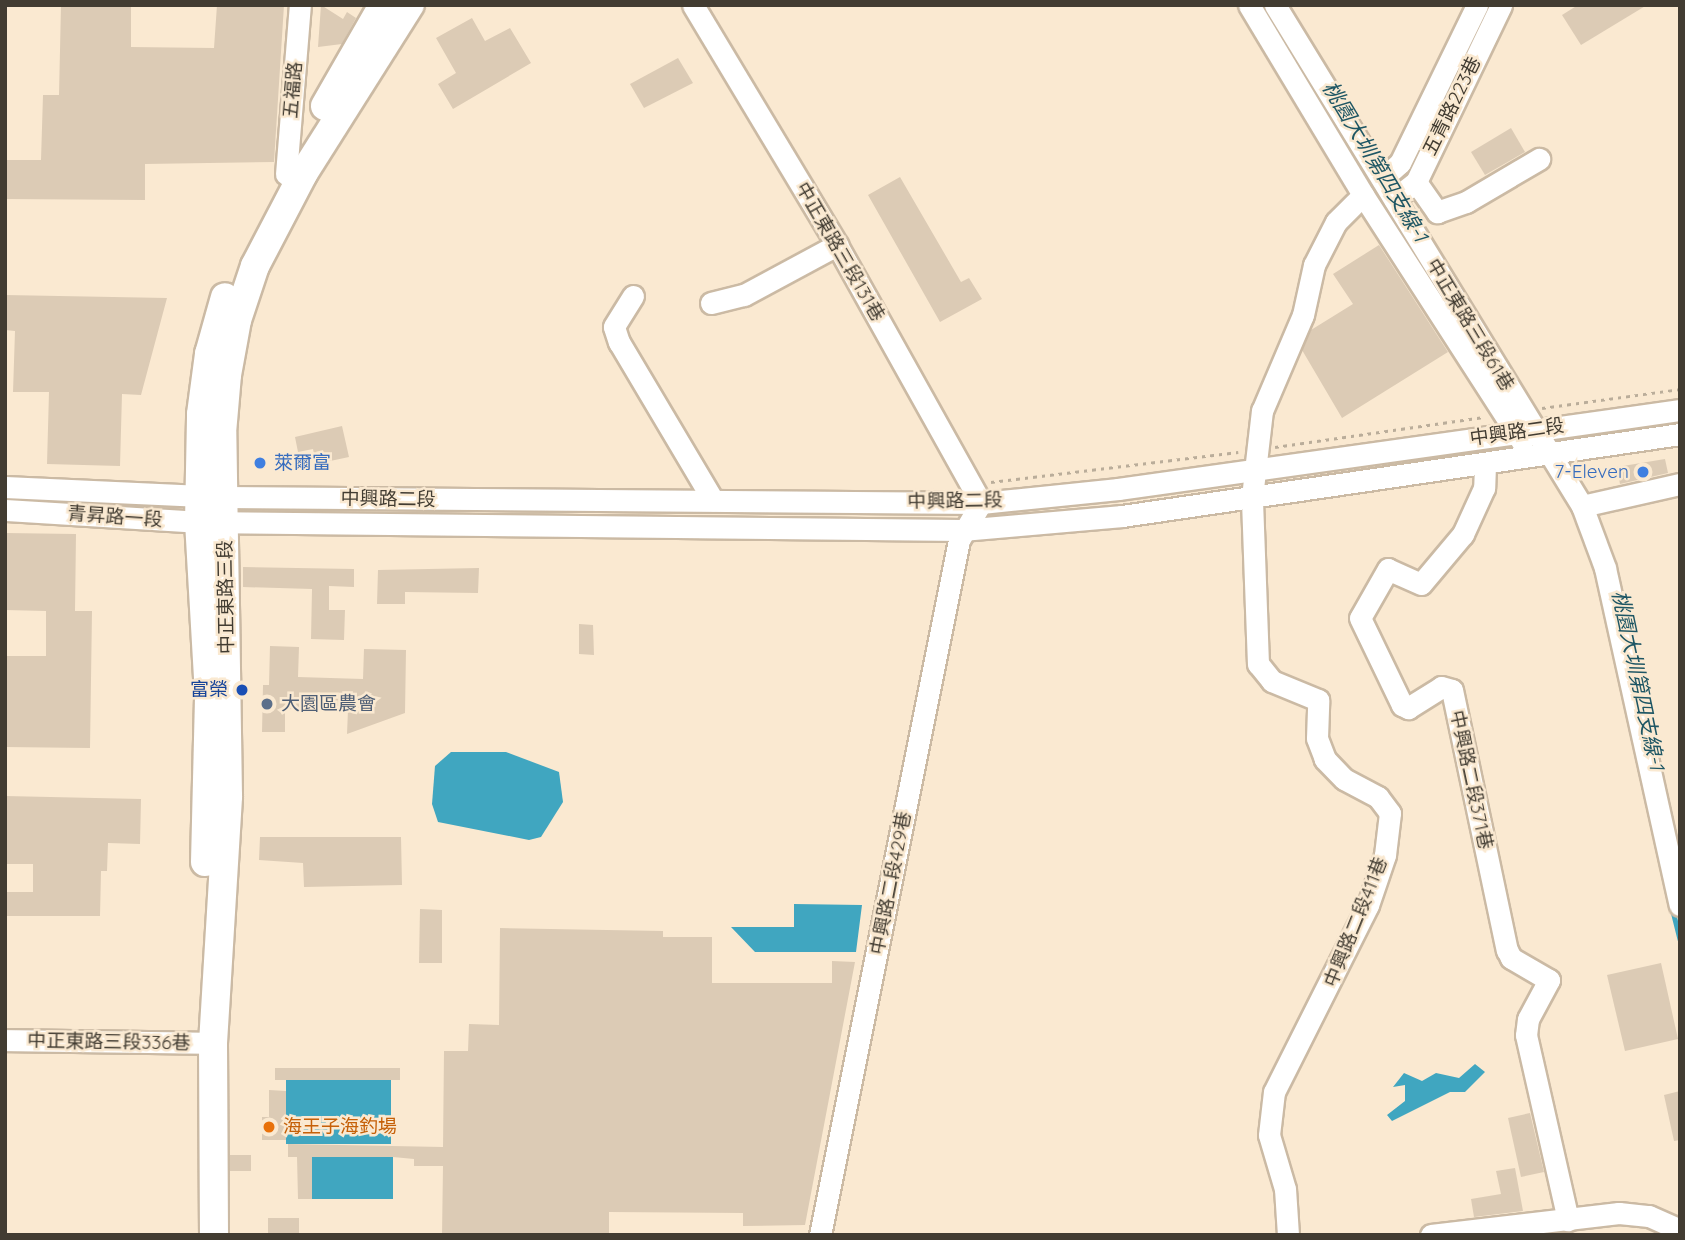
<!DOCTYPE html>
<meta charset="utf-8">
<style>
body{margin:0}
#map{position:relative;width:1685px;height:1240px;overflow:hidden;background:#fae9d1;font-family:Quicksand,"Noto Sans TC",sans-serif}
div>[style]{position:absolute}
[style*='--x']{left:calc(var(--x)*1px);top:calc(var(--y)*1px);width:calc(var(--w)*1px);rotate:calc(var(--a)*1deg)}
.water>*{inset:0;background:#40a6c0}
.stream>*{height:4.5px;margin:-2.25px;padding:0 2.25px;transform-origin:2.25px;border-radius:2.25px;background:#40a6c0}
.building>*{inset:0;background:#dccbb5}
.path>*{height:2.5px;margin-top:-1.25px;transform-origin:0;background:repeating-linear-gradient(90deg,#baad9a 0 3.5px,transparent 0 8.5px)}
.roads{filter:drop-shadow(2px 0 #cbbaa4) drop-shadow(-2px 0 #cbbaa4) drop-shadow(0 2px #cbbaa4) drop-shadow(0 -2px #cbbaa4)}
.minor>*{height:21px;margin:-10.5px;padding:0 10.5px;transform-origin:10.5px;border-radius:10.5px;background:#fff}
.major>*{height:28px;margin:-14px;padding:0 14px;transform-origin:14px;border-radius:14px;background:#fff}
.dots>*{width:19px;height:19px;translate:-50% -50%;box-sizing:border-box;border:4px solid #fae9d1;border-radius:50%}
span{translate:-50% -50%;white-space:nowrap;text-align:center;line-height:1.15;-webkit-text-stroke:5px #fae9d1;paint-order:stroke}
.street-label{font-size:19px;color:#423c32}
.shop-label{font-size:19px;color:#366cbe}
.left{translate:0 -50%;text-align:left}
.right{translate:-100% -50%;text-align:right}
.transit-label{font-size:19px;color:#164399}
.service-label{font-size:19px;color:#4e5e75}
.food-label{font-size:19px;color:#c56008}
.water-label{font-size:21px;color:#1e5664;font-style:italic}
.frame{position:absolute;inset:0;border:7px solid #423c32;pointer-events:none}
</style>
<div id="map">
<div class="water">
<i style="clip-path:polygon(451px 752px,506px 752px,559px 772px,563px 802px,541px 837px,529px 840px,438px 822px,432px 804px,435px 766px)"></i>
<i style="clip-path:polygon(794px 904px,862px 905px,856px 952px,755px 952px,731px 927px,794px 927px)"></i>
<i style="clip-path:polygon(1475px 1064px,1485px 1072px,1465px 1092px,1450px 1092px,1392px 1121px,1387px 1115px,1405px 1101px,1405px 1085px,1393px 1087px,1404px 1073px,1422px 1081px,1436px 1073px,1459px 1078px)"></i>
<i style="clip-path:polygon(286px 1080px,391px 1080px,391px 1144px,286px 1144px)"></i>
<i style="clip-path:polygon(312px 1157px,393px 1157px,393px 1199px,312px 1199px)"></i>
</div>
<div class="stream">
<i style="--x:1473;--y:38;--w:37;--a:-64"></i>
<i style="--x:1327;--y:111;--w:194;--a:58.7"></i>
<i style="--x:1673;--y:911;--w:29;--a:76"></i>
</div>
<div class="building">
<i style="clip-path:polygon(61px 5px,131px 5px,131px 47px,214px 48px,217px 5px,284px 5px,274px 162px,145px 164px,145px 200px,5px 199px,5px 160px,41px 160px,43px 95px,59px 95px)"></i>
<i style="clip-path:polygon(321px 5px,343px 19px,347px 12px,356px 18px,342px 44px,318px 47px)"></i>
<i style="clip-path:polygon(1578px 5px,1647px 5px,1581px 45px,1562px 15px)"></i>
<i style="clip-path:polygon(472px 18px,485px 41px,510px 28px,531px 63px,453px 109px,438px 84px,456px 73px,436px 38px)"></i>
<i style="clip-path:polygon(678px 58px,693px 83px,644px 108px,630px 84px)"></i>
<i style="clip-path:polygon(1511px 128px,1525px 152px,1485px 175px,1471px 152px)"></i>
<i style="clip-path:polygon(900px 177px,961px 282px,969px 278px,982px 299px,940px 322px,868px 195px)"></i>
<i style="clip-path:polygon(1379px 245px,1448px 352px,1342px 418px,1302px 350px,1311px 330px,1353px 304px,1333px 274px)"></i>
<i style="clip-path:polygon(5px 295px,167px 298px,141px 395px,122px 394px,120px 466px,47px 464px,49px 392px,13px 392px,15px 331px,5px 330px)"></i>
<i style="clip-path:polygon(342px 426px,349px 457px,316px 464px,313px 449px,298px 452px,295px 437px)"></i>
<i style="clip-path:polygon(1665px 459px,1668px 473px,1620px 484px,1617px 467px)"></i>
<i style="clip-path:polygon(5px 533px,76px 534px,75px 611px,92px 611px,90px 748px,5px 747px,5px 656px,46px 656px,46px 611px,5px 610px)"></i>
<i style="clip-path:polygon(243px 567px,354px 569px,354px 587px,329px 586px,329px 610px,345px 610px,344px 640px,311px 639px,312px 589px,243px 587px)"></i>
<i style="clip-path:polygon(479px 568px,478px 593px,405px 592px,405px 604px,377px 604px,378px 570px)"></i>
<i style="clip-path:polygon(579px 624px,593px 625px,594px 655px,579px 654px)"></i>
<i style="clip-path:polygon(270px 646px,299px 647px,298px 677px,363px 679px,364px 649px,406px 650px,405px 713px,347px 734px,348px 710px,285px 709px,285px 732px,262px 732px,263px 685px,269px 685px)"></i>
<i style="clip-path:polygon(5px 796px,141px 799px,140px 844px,108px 843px,107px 871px,101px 871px,100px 916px,5px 916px,5px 892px,33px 892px,33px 864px,5px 864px)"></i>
<i style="clip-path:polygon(260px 837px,401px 837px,402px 885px,304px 887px,303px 863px,259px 860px)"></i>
<i style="clip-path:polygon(420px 909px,442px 910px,442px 963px,419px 963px)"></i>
<i style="clip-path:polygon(500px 928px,663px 931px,663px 937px,712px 937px,712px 983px,832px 983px,832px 961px,855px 962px,805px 1225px,743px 1226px,743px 1213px,609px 1212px,609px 1235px,442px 1235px,443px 1166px,414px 1166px,414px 1159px,393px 1157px,312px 1157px,312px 1199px,298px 1199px,297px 1157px,288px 1157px,288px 1144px,443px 1147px,444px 1051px,468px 1051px,469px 1024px,499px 1025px)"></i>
<i style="clip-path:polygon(1661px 963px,1678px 1039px,1625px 1051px,1607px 975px)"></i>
<i style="clip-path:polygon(275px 1068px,400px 1068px,400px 1080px,275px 1080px)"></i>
<i style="clip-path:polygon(269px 1090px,286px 1091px,286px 1140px,262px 1140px,262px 1117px,269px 1117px)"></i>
<i style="clip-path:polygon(1680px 1091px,1680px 1140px,1674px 1141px,1664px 1095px)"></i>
<i style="clip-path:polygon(1530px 1113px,1544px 1172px,1521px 1177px,1508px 1118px)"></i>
<i style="clip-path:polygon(230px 1155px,251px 1155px,251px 1171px,230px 1171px)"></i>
<i style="clip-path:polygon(1515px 1168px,1523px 1211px,1474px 1217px,1471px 1199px,1501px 1194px,1496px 1171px)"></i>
<i style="clip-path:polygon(268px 1218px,299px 1218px,299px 1235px,268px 1235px)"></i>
</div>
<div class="path">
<i style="--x:1542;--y:408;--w:139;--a:-7.8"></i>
<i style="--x:1275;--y:447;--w:211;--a:-8.2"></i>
<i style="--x:991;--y:482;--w:249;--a:-6.9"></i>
</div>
<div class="roads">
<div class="minor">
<i style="--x:693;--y:5;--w:280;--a:59"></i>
<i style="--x:837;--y:245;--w:295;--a:60.8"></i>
<i style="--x:981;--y:503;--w:43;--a:120.7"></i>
<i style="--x:959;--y:540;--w:709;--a:101.31"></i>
<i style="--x:1249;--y:5;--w:222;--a:59"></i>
<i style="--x:1363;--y:195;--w:294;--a:57.2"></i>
<i style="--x:1275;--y:5;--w:588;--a:58.5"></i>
<i style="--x:1582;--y:506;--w:66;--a:69.6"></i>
<i style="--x:1605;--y:568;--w:345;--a:77.5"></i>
<i style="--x:286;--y:174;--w:170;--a:-85.3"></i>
<i style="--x:1382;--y:179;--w:24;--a:-42"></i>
<i style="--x:1400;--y:163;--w:176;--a:-64"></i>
<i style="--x:1416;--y:182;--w:37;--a:55"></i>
<i style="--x:1437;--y:212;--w:31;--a:-19"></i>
<i style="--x:1466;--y:202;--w:85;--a:-30.5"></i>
<i style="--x:1394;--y:199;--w:28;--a:-38"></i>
<i style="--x:1416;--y:182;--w:196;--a:-64.3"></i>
<i style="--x:633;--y:296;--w:36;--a:122"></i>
<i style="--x:614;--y:327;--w:16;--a:72"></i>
<i style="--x:619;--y:342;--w:184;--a:59.3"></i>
<i style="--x:711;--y:303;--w:34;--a:-14"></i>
<i style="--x:744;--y:295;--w:106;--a:-28.3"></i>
<i style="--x:1485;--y:465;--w:23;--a:92"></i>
<i style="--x:1484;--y:488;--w:51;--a:114.5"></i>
<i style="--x:1463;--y:534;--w:65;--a:130"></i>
<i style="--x:1421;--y:584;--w:36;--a:-156"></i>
<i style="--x:1388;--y:569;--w:56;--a:119.7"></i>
<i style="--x:1360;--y:618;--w:97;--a:64.2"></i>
<i style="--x:1402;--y:705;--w:7;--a:27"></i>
<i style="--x:1408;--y:708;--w:39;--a:-32"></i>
<i style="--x:1441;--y:687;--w:11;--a:15"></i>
<i style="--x:1452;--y:690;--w:266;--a:78.1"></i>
<i style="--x:1507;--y:950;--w:9;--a:63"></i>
<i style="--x:1511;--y:958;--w:44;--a:30.1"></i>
<i style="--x:1549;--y:980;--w:44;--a:118.3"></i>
<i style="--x:1528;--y:1019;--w:16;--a:97"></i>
<i style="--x:1526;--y:1035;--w:190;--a:77.2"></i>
<i style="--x:5;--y:487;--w:219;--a:2.6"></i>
<i style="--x:224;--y:497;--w:757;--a:0.45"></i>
<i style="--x:981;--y:503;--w:138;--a:-5.8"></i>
<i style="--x:1118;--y:489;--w:568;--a:-8"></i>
<i style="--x:1582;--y:506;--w:100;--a:-12.7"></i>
<i style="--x:5;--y:510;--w:194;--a:3.5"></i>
<i style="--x:199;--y:522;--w:763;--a:0.6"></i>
<i style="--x:962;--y:530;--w:161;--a:-5"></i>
<i style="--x:1122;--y:516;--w:564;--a:-8.36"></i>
<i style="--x:5;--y:1040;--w:208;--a:0.8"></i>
<i style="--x:1288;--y:1235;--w:46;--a:-93.7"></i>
<i style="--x:1285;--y:1189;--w:56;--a:-106.5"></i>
<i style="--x:1269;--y:1135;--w:43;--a:-83.4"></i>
<i style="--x:1274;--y:1092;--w:209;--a:-63.3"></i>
<i style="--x:1368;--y:905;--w:53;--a:-71.2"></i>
<i style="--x:1385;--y:855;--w:42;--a:-83.2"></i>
<i style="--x:1390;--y:813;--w:20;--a:-127"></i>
<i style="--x:1378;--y:797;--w:38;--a:-152"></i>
<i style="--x:1344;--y:779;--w:28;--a:-134"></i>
<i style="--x:1325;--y:759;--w:22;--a:-111"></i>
<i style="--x:1317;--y:738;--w:38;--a:-88"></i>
<i style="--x:1318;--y:700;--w:50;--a:-157.6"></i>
<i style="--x:1272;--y:681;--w:22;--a:-129"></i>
<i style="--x:1258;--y:664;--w:167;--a:-92.1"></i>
<i style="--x:1252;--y:497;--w:87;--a:-83.4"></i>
<i style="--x:1262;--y:411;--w:104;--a:-66.9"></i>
<i style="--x:1303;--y:315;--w:51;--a:-77.6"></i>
<i style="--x:1314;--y:265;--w:48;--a:-62.9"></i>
<i style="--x:1336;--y:222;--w:38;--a:-45"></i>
<i style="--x:1431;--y:1235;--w:189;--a:-6.7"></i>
<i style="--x:1619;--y:1213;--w:30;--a:6"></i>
<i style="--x:1649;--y:1216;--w:34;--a:24"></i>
</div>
<div class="major">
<i style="--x:325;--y:106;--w:116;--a:-60.1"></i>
<i style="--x:205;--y:862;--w:167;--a:-88.6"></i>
<i style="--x:209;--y:695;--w:173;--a:-93.3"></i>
<i style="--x:199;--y:522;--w:108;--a:-88.9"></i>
<i style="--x:201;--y:414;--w:61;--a:-82.4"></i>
<i style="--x:209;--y:354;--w:59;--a:-74.3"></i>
<i style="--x:214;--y:1235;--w:192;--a:-90.3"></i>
<i style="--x:213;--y:1043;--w:247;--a:-86.5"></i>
<i style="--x:228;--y:796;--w:363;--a:-90.9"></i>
<i style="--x:222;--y:433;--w:58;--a:-85.1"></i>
<i style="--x:227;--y:375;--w:56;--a:-79.7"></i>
<i style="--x:237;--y:320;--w:57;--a:-71.6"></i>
<i style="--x:255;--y:266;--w:104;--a:-62.4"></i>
<i style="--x:303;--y:174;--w:200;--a:-57.7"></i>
</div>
</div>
<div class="dots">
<i style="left:260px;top:463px;background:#3f7fe0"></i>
<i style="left:1643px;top:472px;background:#3f7fe0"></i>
<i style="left:242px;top:690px;background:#1a4fb4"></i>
<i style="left:267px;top:704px;background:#5c6f8a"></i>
<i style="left:269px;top:1127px;background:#e8710a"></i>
</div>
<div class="street-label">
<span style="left:293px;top:90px;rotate:-85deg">五福路</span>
<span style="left:1452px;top:106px;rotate:-64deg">五青路223巷</span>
<span style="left:840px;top:252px;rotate:60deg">中正東路三段131巷</span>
<span style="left:1470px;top:325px;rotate:59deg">中正東路三段61巷</span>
<span style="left:1517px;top:432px;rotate:-8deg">中興路二段</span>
<span style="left:388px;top:499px;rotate:1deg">中興路二段</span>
<span style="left:955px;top:501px;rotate:-1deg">中興路二段</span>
<span style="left:115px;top:517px;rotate:4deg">青昇路一段</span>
<span style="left:226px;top:597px;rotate:-91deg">中正東路三段</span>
<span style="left:1471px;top:780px;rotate:78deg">中興路二段371巷</span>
<span style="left:891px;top:883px;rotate:-79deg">中興路二段429巷</span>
<span style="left:1356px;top:922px;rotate:-68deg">中興路二段411巷</span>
<span style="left:109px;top:1042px;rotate:1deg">中正東路三段336巷</span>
</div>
<div class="shop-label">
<span class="left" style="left:274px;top:463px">萊爾富</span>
<span class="right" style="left:1629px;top:472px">7-Eleven</span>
</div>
<div class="transit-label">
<span class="right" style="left:228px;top:690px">富榮</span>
</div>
<div class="service-label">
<span class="left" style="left:281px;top:704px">大園區農會</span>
</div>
<div class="food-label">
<span class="left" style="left:283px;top:1127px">海王子海釣場</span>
</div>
<div class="water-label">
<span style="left:1376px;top:161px;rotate:59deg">桃園大圳第四支線-1</span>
<span style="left:1639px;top:680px;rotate:78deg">桃園大圳第四支線-1</span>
</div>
<div class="frame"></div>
</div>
